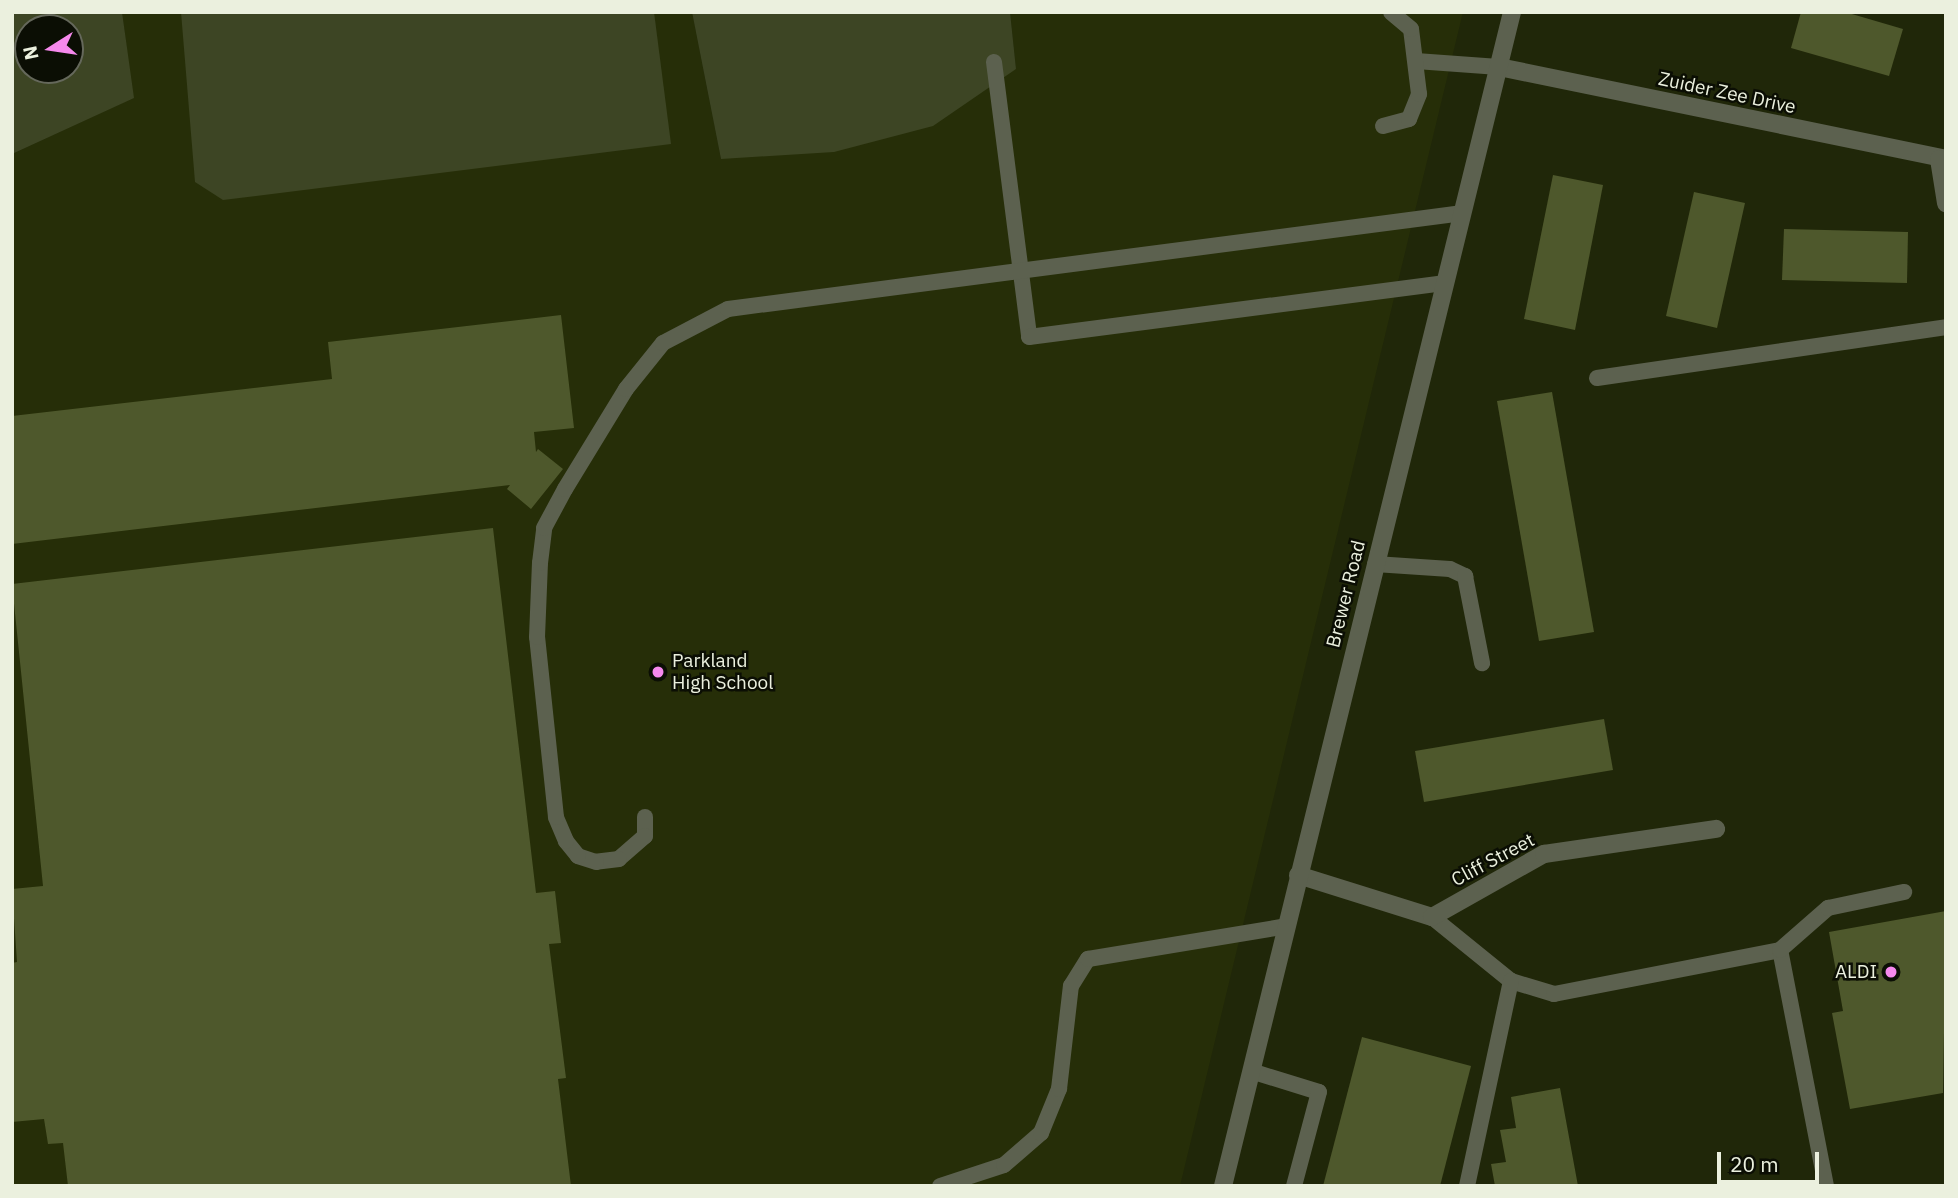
<!DOCTYPE html>
<style>
body{margin:0}
#map{position:relative;width:1958px;height:1198px;overflow:hidden;background:#202709;font-family:"IBM Plex Sans",sans-serif}
div>[style]{position:absolute}
[style*='--x']{left:calc(var(--x)*1px);top:calc(var(--y)*1px);width:calc(var(--w)*1px);rotate:calc(var(--a)*1deg)}
.built>*{inset:0;background:#262e08}
.green>*{inset:0;background:#3d4524}
.building>*{inset:0;background:#4e582c}
.service>*{height:16px;margin:-8px;padding:0 8px;transform-origin:8px;border-radius:8px;background:#5c614f}
.minor>*{height:18px;margin:-9px;padding:0 9px;transform-origin:9px;border-radius:9px;background:#5c614f}
.tertiary>*{height:18px;margin:-9px;padding:0 9px;transform-origin:9px;border-radius:9px;background:#5c614f}
.dots>*{width:19px;height:19px;translate:-50% -50%;box-sizing:border-box;border:4px solid #0b0e04;border-radius:50%}
span{translate:-50% -50%;white-space:nowrap;text-align:center;line-height:1.15;-webkit-text-stroke:5px #0b0e04;paint-order:stroke}
.street-label{font-size:19px;color:#ebf0de}
.poi-label{font-size:19px;color:#ebf0de}
.left{translate:0 -50%;text-align:left}
.right{translate:-100% -50%;text-align:right}
.frame{position:absolute;inset:0;border:14px solid #ebf0de;pointer-events:none}
.north{position:absolute;left:14px;top:14px;width:70px;height:70px;box-sizing:border-box;background:#0b0e04;border:2px solid #65685b;border-radius:50%;rotate:258deg;font-size:19px;font-weight:700;line-height:28px;text-align:center;color:#ebf0de}
.north::after{content:'';display:block;margin:auto;width:24px;height:32px;background:#f689ed;clip-path:polygon(50% 0,100% 100%,50% 72%,0 100%)}
.scale{position:absolute;left:1717px;top:1152px;width:102px;height:32px;box-sizing:border-box;border:4px solid #ebf0de;border-top:0;padding-left:9px;font-size:21px;line-height:24px;white-space:nowrap;color:#ebf0de;-webkit-text-stroke:5px #0b0e04;paint-order:stroke}
</style>
<div id="map">
<div class="built">
<i style="clip-path:polygon(122px 12px,692px 12px,721px 159px,1016px 69px,1010px 12px,1463px 12px,1180px 1186px,12px 1186px,12px 154px,133px 98px)"></i>
</div>
<div class="green">
<i style="clip-path:polygon(evenodd,12px 12px,122px 12px,134px 98px,12px 154px,12px 12px,28px 28px,70px 28px,70px 70px,28px 70px,28px 28px)"></i>
<i style="clip-path:polygon(181px 12px,654px 12px,671px 144px,223px 200px,195px 182px)"></i>
<i style="clip-path:polygon(692px 12px,1010px 12px,1016px 69px,933px 126px,834px 152px,721px 159px)"></i>
</div>
<div class="building">
<i style="clip-path:polygon(1801px 12px,1845px 12px,1903px 29px,1889px 76px,1791px 48px)"></i>
<i style="clip-path:polygon(1553px 175px,1603px 185px,1575px 330px,1524px 319px)"></i>
<i style="clip-path:polygon(1694px 192px,1745px 203px,1717px 328px,1666px 316px)"></i>
<i style="clip-path:polygon(1784px 229px,1908px 232px,1907px 283px,1782px 280px)"></i>
<i style="clip-path:polygon(561px 315px,574px 428px,534px 432px,536px 452px,538px 449px,563px 469px,531px 509px,507px 489px,510px 485px,12px 544px,12px 416px,332px 379px,328px 342px)"></i>
<i style="clip-path:polygon(1552px 392px,1594px 632px,1539px 641px,1497px 401px)"></i>
<i style="clip-path:polygon(493px 528px,536px 893px,555px 891px,561px 943px,549px 944px,566px 1078px,558px 1079px,571px 1186px,68px 1186px,63px 1143px,48px 1144px,44px 1119px,12px 1122px,12px 963px,17px 962px,12px 889px,43px 886px,12px 584px)"></i>
<i style="clip-path:polygon(1604px 719px,1613px 770px,1424px 802px,1415px 751px)"></i>
<i style="clip-path:polygon(1946px 911px,1943px 1093px,1850px 1109px,1832px 1013px,1843px 1011px,1829px 932px)"></i>
<i style="clip-path:polygon(1362px 1037px,1471px 1066px,1440px 1186px,1323px 1186px)"></i>
<i style="clip-path:polygon(1560px 1088px,1578px 1186px,1495px 1186px,1491px 1164px,1506px 1162px,1500px 1130px,1516px 1128px,1511px 1097px)"></i>
</div>
<div class="service">
<i style="--x:1416;--y:61;--w:83;--a:4.1"></i>
<i style="--x:994;--y:62;--w:277;--a:82.7"></i>
<i style="--x:1029;--y:337;--w:420;--a:-7.4"></i>
<i style="--x:1383;--y:126;--w:27;--a:-15"></i>
<i style="--x:1409;--y:119;--w:27;--a:-68"></i>
<i style="--x:1419;--y:94;--w:65;--a:-97"></i>
<i style="--x:1411;--y:29;--w:26;--a:-140"></i>
<i style="--x:1597;--y:378;--w:353;--a:-8.3"></i>
<i style="--x:1375;--y:564;--w:75;--a:3.8"></i>
<i style="--x:1450;--y:569;--w:17;--a:25"></i>
<i style="--x:1465;--y:576;--w:89;--a:78.9"></i>
<i style="--x:645;--y:817;--w:19;--a:90"></i>
<i style="--x:645;--y:836;--w:35;--a:139"></i>
<i style="--x:619;--y:859;--w:23;--a:173"></i>
<i style="--x:596;--y:862;--w:19;--a:-162"></i>
<i style="--x:578;--y:856;--w:19;--a:-129"></i>
<i style="--x:566;--y:841;--w:26;--a:-113"></i>
<i style="--x:556;--y:817;--w:181;--a:-96"></i>
<i style="--x:537;--y:637;--w:74;--a:-87.7"></i>
<i style="--x:540;--y:563;--w:35;--a:-83"></i>
<i style="--x:544;--y:528;--w:44;--a:-61.7"></i>
<i style="--x:565;--y:489;--w:117;--a:-58.6"></i>
<i style="--x:626;--y:389;--w:59;--a:-51.2"></i>
<i style="--x:663;--y:343;--w:73;--a:-27.6"></i>
<i style="--x:728;--y:309;--w:741;--a:-7.44"></i>
<i style="--x:1432;--y:917;--w:102;--a:39"></i>
<i style="--x:1511;--y:981;--w:45;--a:16.8"></i>
<i style="--x:1554;--y:994;--w:230;--a:-11"></i>
<i style="--x:1251;--y:1071;--w:71;--a:17.2"></i>
<i style="--x:1319;--y:1092;--w:97;--a:104.9"></i>
<i style="--x:940;--y:1186;--w:67;--a:-18.2"></i>
<i style="--x:1004;--y:1165;--w:49;--a:-40.9"></i>
<i style="--x:1041;--y:1133;--w:48;--a:-67.8"></i>
<i style="--x:1059;--y:1089;--w:104;--a:-83.4"></i>
<i style="--x:1071;--y:986;--w:32;--a:-58"></i>
<i style="--x:1088;--y:959;--w:202;--a:-9.4"></i>
<i style="--x:1467;--y:1186;--w:210;--a:-77.9"></i>
<i style="--x:1826;--y:1186;--w:240;--a:-101"></i>
<i style="--x:1780;--y:950;--w:64;--a:-41.2"></i>
<i style="--x:1828;--y:908;--w:78;--a:-11.9"></i>
</div>
<div class="minor">
<i style="--x:1499;--y:67;--w:456;--a:11.6"></i>
<i style="--x:1939;--y:159;--w:45;--a:81"></i>
<i style="--x:1298;--y:875;--w:140;--a:17.4"></i>
<i style="--x:1432;--y:917;--w:129;--a:-29.4"></i>
<i style="--x:1544;--y:854;--w:174;--a:-8.3"></i>
</div>
<div class="tertiary">
<i style="--x:1223;--y:1186;--w:1209;--a:-76.17"></i>
</div>
<div class="dots">
<i style="left:658px;top:672px;background:#f689ed"></i>
<i style="left:1891px;top:972px;background:#f689ed"></i>
</div>
<div class="street-label">
<span style="left:1727px;top:93px;rotate:12deg">Zuider Zee Drive</span>
<span style="left:1346px;top:594px;rotate:-76deg">Brewer Road</span>
<span style="left:1493px;top:860px;rotate:-28deg">Cliff Street</span>
</div>
<div class="poi-label">
<span class="left" style="left:672px;top:672px">Parkland<br>High School</span>
<span class="right" style="left:1877px;top:972px">ALDI</span>
</div>
<div class="frame"></div>
<div class="north">N</div>
<div class="scale">20 m</div>
</div>
